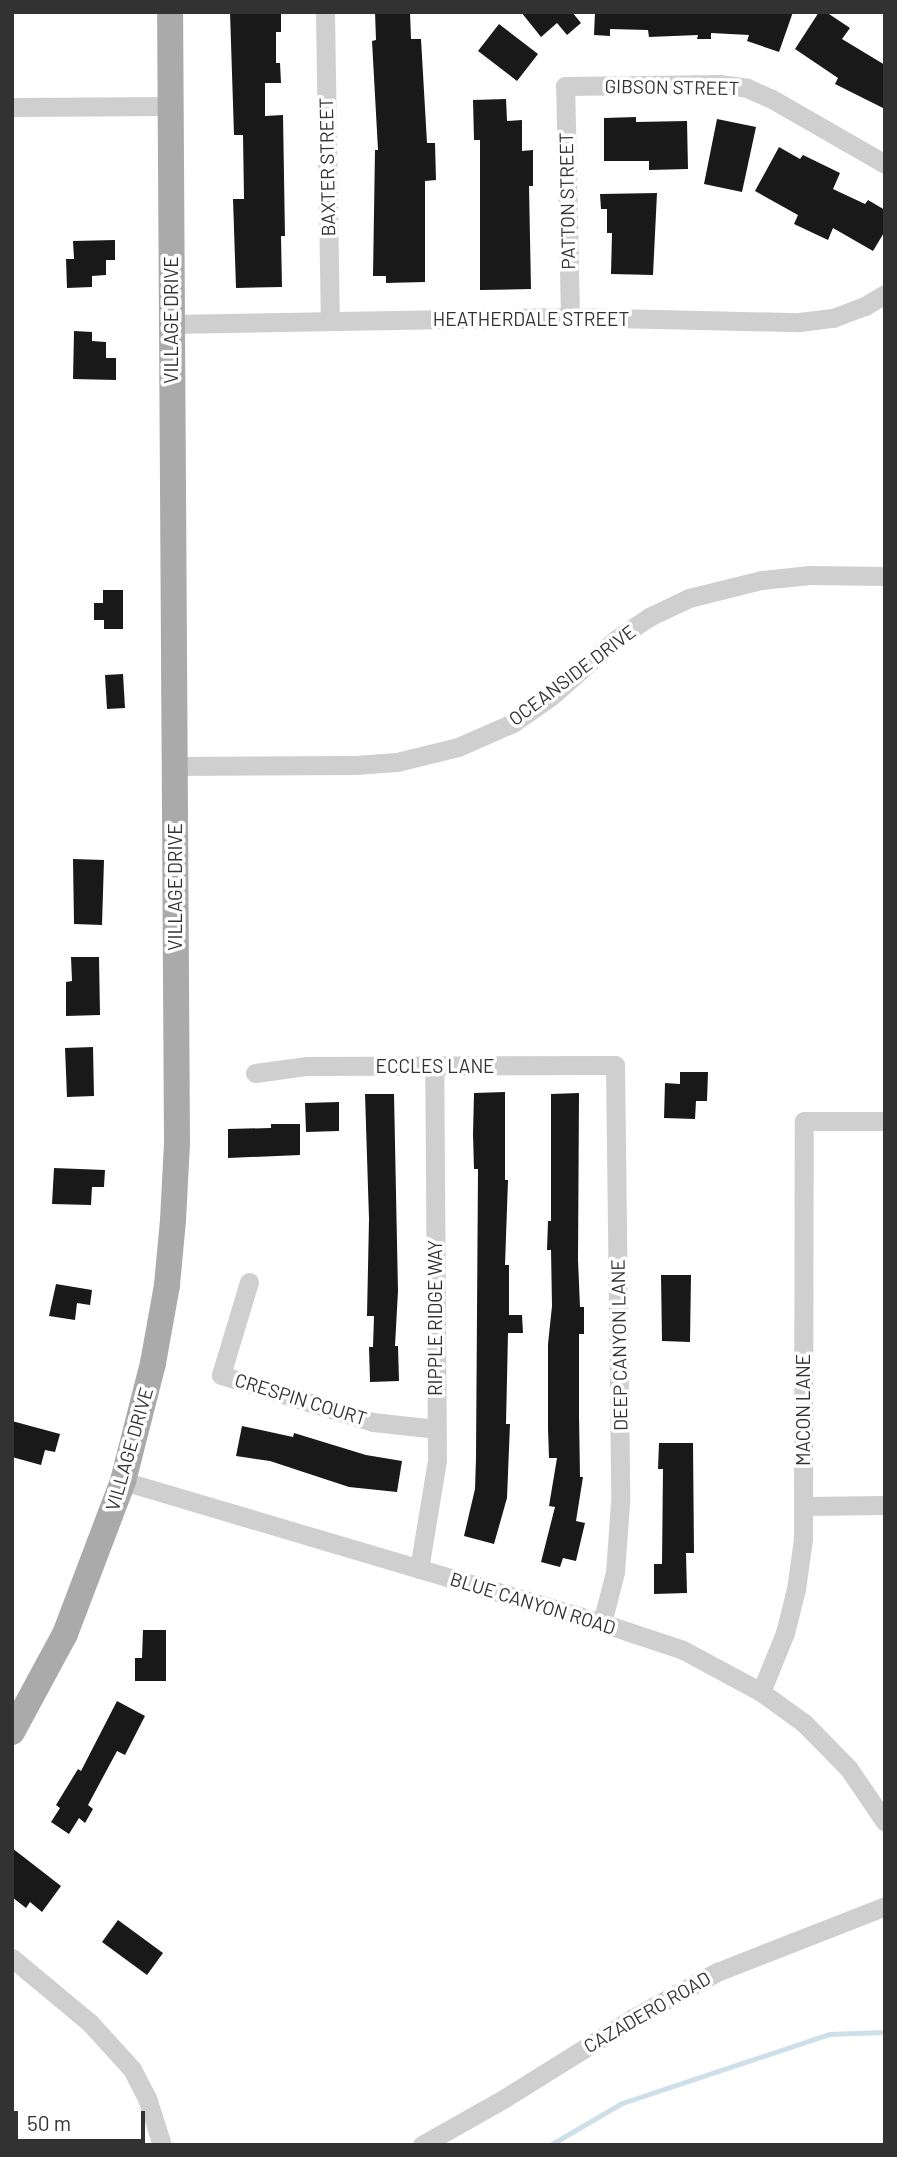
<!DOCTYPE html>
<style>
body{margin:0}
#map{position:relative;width:897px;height:2157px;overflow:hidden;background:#fff;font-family:Barlow,sans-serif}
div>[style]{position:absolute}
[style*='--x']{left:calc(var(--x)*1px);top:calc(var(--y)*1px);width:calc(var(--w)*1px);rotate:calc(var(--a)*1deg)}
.stream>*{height:5px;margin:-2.5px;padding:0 2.5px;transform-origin:2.5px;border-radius:2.5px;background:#cde0e9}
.building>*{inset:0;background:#191919}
.minor>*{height:19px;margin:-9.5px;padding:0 9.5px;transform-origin:9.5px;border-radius:9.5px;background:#cfcfcf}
.major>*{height:26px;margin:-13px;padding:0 13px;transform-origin:13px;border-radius:13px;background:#aaa}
span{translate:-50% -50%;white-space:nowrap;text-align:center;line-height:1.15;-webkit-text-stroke:7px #fff;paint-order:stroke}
.street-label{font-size:19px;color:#323232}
.frame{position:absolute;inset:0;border:14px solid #323232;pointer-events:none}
.scale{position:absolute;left:14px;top:2111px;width:131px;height:32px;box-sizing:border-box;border:4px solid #323232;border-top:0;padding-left:9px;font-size:21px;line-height:24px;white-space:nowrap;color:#323232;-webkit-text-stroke:5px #fff;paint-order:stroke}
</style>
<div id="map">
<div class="stream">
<i style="--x:550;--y:2145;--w:83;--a:-30.3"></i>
<i style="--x:622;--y:2103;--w:218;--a:-18.4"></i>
<i style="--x:829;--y:2034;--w:56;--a:-2"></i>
</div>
<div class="building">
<i style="clip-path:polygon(230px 12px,281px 12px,281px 32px,276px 32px,276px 63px,280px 63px,281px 83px,265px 83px,265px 116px,283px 115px,285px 236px,281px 236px,282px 287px,236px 288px,233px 199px,244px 199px,243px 135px,234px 135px)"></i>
<i style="clip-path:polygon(375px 12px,410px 12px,411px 39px,421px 39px,427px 143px,435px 143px,436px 180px,425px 181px,425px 282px,386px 283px,386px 276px,373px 276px,375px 150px,378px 150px,372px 41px,376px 40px)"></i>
<i style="clip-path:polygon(521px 12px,572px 12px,581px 23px,567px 35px,557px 23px,541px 37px)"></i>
<i style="clip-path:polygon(595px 12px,793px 12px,779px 52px,747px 41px,749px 35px,711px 33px,711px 39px,697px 39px,698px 35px,649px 37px,648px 30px,610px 29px,610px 36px,594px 35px)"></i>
<i style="clip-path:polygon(819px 12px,826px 12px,850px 28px,842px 39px,885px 65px,885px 109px,835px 84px,838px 78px,795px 49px)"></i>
<i style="clip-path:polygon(499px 24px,538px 54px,517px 81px,478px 51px)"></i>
<i style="clip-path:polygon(506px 99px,507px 121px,522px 120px,522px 151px,533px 150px,533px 186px,529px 186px,531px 289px,480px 290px,480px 140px,474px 140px,473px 100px)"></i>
<i style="clip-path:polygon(636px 117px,636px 122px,687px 121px,688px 169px,649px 170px,649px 161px,604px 161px,604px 118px)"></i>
<i style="clip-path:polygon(717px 119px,756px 127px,742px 192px,704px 184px)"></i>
<i style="clip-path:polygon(779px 147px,800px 159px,803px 155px,840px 173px,833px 189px,865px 204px,868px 200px,885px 210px,885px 231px,873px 251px,833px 228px,828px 240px,794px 224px,798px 215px,755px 191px)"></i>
<i style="clip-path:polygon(657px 193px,653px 275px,611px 274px,612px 233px,607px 233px,607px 209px,601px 209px,600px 194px)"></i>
<i style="clip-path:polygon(115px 240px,115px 260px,106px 260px,106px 275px,92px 276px,92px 287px,67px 288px,66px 259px,74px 259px,73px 241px)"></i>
<i style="clip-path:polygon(74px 331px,92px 332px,92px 341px,106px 342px,106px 358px,116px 358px,116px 380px,73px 379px)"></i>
<i style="clip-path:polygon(103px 590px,123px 590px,123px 629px,104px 629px,104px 620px,94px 620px,94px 603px,103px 603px)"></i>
<i style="clip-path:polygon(123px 674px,125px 708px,107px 709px,105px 675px)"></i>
<i style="clip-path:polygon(73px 859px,104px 860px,102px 925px,74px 924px)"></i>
<i style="clip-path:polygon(71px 957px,99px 957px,100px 1015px,66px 1016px,66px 982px,72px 981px)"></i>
<i style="clip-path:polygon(93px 1047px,94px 1096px,67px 1097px,65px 1048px)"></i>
<i style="clip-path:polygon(680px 1072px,708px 1072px,707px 1101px,696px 1101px,695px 1119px,664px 1118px,665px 1083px,680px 1084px)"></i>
<i style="clip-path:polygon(505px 1092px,505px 1180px,508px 1180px,505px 1265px,509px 1265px,509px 1315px,522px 1315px,523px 1333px,508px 1333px,506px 1424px,510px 1424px,507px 1498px,494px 1544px,464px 1536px,475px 1489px,476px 1458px,478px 1169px,474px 1169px,473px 1134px,474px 1093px)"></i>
<i style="clip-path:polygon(579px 1093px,578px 1260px,580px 1307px,584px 1307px,584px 1334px,579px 1334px,579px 1415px,580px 1477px,583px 1477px,576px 1521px,585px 1523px,576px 1561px,563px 1558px,560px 1567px,541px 1562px,555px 1507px,549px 1506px,557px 1458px,549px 1458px,548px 1429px,548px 1344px,552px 1306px,551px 1250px,547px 1250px,548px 1221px,551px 1221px,551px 1094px)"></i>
<i style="clip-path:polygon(365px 1094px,394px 1094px,398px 1291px,395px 1346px,398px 1346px,399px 1381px,370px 1382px,369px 1347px,373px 1347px,374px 1316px,367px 1316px,369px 1219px)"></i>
<i style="clip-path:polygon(339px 1102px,339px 1131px,306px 1132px,305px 1103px)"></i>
<i style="clip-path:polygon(271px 1124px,300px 1124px,300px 1155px,228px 1158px,228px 1129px,271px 1128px)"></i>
<i style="clip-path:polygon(54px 1168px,105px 1170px,104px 1187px,92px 1187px,91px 1205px,52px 1204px)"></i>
<i style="clip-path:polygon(661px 1275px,691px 1275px,690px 1342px,662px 1341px)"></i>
<i style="clip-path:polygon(56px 1284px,92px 1290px,90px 1305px,77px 1303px,75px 1320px,49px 1316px)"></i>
<i style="clip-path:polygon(12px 1421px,60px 1434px,55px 1452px,45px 1450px,41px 1465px,12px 1457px)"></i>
<i style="clip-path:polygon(242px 1426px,293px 1437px,294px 1433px,366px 1455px,402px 1461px,397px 1492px,349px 1487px,270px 1461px,236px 1456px)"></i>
<i style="clip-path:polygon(659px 1443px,693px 1443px,694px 1553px,686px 1553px,687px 1593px,654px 1594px,654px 1564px,662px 1564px,663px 1469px,658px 1469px)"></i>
<i style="clip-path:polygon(143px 1630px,166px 1630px,166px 1681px,135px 1681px,135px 1658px,142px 1658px)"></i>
<i style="clip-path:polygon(117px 1701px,145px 1716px,125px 1755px,117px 1751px,88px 1805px,93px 1809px,85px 1823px,79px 1818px,69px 1834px,51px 1822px,60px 1808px,56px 1805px,78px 1769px,81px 1771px)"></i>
<i style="clip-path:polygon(12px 1848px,61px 1886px,42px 1912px,30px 1902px,26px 1908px,12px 1897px)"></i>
<i style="clip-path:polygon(118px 1920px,163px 1953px,147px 1975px,102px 1942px)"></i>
</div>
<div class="minor">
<i style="--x:325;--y:12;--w:309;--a:89.1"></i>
<i style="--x:12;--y:107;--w:158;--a:-0.4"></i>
<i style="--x:570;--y:317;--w:231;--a:-91.2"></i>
<i style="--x:565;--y:86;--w:155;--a:-0.7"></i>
<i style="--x:720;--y:84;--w:27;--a:8"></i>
<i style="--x:747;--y:88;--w:27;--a:24"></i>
<i style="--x:772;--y:99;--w:130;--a:29.9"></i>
<i style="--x:171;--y:324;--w:399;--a:-1"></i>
<i style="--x:570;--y:317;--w:229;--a:1.3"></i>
<i style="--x:799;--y:322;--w:34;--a:-7"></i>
<i style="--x:833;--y:318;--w:34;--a:-21"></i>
<i style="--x:865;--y:306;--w:23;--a:-31"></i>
<i style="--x:174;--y:766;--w:181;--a:-0.3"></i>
<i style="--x:355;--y:765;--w:42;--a:-4.1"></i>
<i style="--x:397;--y:762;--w:63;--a:-13.8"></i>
<i style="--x:458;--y:747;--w:60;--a:-23.6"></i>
<i style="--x:513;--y:723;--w:45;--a:-35.1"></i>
<i style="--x:550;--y:697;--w:86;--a:-41.2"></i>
<i style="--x:615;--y:640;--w:41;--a:-34.1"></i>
<i style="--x:649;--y:617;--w:44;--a:-25.4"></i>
<i style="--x:689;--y:598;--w:74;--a:-14"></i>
<i style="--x:761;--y:580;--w:49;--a:-5.8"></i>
<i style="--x:810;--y:575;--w:75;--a:0.8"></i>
<i style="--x:255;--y:1073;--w:51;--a:-7.8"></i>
<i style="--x:306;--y:1066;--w:309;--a:-0.2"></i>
<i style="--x:615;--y:1065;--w:438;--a:89.3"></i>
<i style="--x:620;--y:1503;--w:69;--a:94.1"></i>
<i style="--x:615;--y:1572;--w:53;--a:104.3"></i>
<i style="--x:249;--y:1282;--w:97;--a:106.8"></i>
<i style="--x:221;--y:1375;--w:159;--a:17.2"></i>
<i style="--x:373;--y:1422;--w:63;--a:6.3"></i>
<i style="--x:123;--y:1481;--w:500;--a:16.5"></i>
<i style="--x:602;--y:1623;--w:85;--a:18.4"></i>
<i style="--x:683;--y:1650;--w:89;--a:28.3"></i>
<i style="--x:761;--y:1692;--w:53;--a:35.8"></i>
<i style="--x:804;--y:1723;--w:64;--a:45.6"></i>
<i style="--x:849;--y:1769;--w:64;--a:55.8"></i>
<i style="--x:803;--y:1506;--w:82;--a:-0.7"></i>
<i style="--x:419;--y:1569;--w:110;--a:-80.6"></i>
<i style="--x:437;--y:1460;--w:394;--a:-90.4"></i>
<i style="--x:761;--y:1692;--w:64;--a:-67.9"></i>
<i style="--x:785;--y:1633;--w:45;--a:-76"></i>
<i style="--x:796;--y:1589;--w:50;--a:-82"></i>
<i style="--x:803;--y:1539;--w:418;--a:-89.9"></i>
<i style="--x:804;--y:1121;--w:81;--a:0"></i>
<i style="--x:12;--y:1958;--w:102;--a:39.8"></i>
<i style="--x:90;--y:2023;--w:62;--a:47.6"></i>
<i style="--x:132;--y:2069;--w:33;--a:63"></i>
<i style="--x:147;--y:2098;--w:49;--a:72.3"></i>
<i style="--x:422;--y:2145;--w:95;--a:-29.5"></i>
<i style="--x:505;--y:2098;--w:151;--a:-32"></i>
<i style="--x:633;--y:2018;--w:96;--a:-28.7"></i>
<i style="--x:717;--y:1972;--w:180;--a:-21.4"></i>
</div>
<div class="major">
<i style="--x:12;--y:1732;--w:111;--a:-61.6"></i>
<i style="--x:65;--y:1634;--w:164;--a:-69.2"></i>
<i style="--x:123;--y:1481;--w:122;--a:-75.7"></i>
<i style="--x:153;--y:1363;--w:79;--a:-79.8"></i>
<i style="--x:167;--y:1285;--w:65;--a:-84.7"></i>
<i style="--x:173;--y:1220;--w:77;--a:-87"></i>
<i style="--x:177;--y:1143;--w:1131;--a:-90.35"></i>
</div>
<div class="street-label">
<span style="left:672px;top:87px;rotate:1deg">GIBSON STREET</span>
<span style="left:327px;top:167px;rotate:-91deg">BAXTER STREET</span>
<span style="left:567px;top:201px;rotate:-91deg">PATTON STREET</span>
<span style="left:531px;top:319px">HEATHERDALE STREET</span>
<span style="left:171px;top:320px;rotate:-90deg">VILLAGE DRIVE</span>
<span style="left:572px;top:675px;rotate:-37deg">OCEANSIDE DRIVE</span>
<span style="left:175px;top:887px;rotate:-90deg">VILLAGE DRIVE</span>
<span style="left:435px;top:1066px">ECCLES LANE</span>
<span style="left:435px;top:1318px;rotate:-90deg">RIPPLE RIDGE WAY</span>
<span style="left:619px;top:1345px;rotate:-91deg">DEEP CANYON LANE</span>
<span style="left:301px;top:1399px;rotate:17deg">CRESPIN COURT</span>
<span style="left:803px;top:1410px;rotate:-90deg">MACON LANE</span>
<span style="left:129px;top:1449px;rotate:-74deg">VILLAGE DRIVE</span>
<span style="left:533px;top:1603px;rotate:17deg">BLUE CANYON ROAD</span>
<span style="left:647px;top:2012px;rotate:-30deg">CAZADERO ROAD</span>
</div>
<div class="frame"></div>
<div class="scale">50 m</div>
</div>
